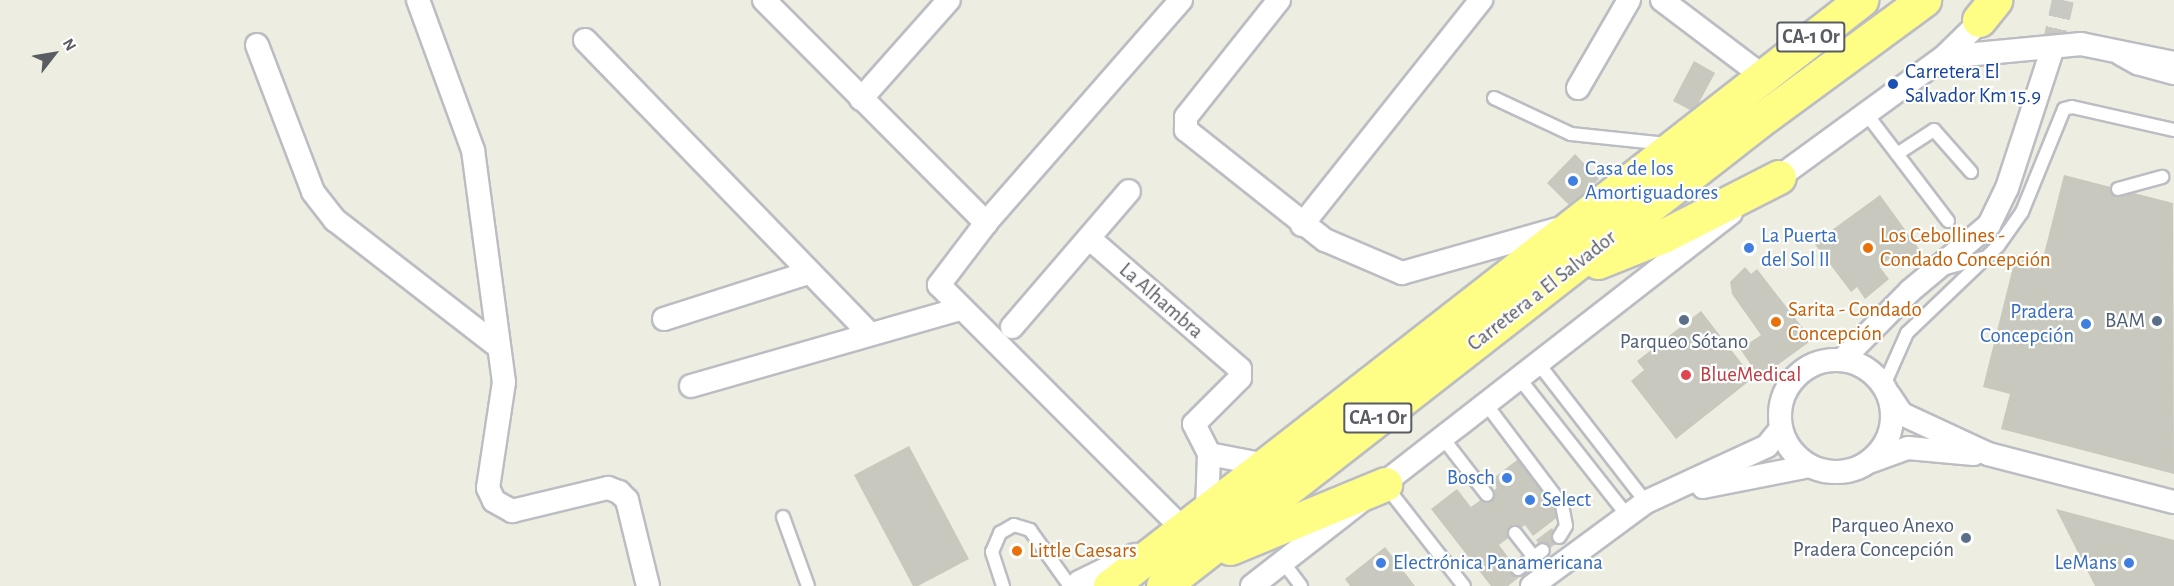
<!DOCTYPE html>
<meta charset="utf-8">
<style>
body{margin:0}
#map{position:relative;width:2174px;height:586px;overflow:hidden;background:#edede1;font-family:"Alegreya Sans",sans-serif}
div>[style]{position:absolute}
[style*='--x']{left:calc(var(--x)*1px);top:calc(var(--y)*1px);width:calc(var(--w)*1px);rotate:calc(var(--a)*1deg)}
.building>*{inset:0;background:#c8c8be}
.street-tunnel>*{height:22px;margin-top:-11px;transform-origin:0;background:repeating-linear-gradient(90deg,#c8c9c2 0 22px,transparent 0 33px)}
.roads{filter:drop-shadow(2px 0 #bcbdc3) drop-shadow(-2px 0 #bcbdc3) drop-shadow(0 2px #bcbdc3) drop-shadow(0 -2px #bcbdc3)}
.lane>*{height:12px;margin:-6px;padding:0 6px;transform-origin:6px;border-radius:6px;background:#fff}
.street>*{height:22px;margin:-11px;padding:0 11px;transform-origin:11px;border-radius:11px;background:#fff}
.street>.ring{margin:-11px;padding:0;box-sizing:content-box;background:none;border:22px solid #fff;border-radius:50%}
.secondary>*{height:33px;margin:-16.5px;padding:0 16.5px;transform-origin:16.5px;border-radius:16.5px;background:#fff}
.highway>*{height:33px;margin:-16.5px;padding:0 16.5px;transform-origin:16.5px;border-radius:16.5px;background:#fefe87}
.dots>*{width:16px;height:16px;translate:-50% -50%;box-sizing:border-box;border:3px solid #fff;border-radius:50%}
span{translate:-50% -50%;white-space:nowrap;text-align:center;line-height:1.15;-webkit-text-stroke:4.5px #fff;paint-order:stroke}
.shield-label span{padding:2px 4px;background:#fff;border:2px solid;border-radius:4px;-webkit-text-stroke-width:0}
.shield-label{font-size:20px;color:#5a5c63;font-weight:700}
.transit-label{font-size:21px;color:#164399}
.left{translate:0 -50%;text-align:left}
.shop-label{font-size:21px;color:#366cbe}
.right{translate:-100% -50%;text-align:right}
.food-label{font-size:21px;color:#c56008}
.street-label{font-size:21px;color:#5a5c63}
.service-label{font-size:21px;color:#4e5e75}
.health-label{font-size:21px;color:#be3a42}
.north{position:absolute;left:24px;top:24px;width:60px;height:60px;-webkit-text-stroke:4px #fff;paint-order:stroke;rotate:59deg;font-size:16px;font-weight:700;line-height:24px;text-align:center;color:#5a5c63}
.north::after{content:'';display:block;margin:auto;width:21px;height:27px;background:#5a5c63;clip-path:polygon(50% 0,100% 100%,50% 72%,0 100%)}
</style>
<div id="map">
<div class="building">
<i style="clip-path:polygon(1694px 61px,1715px 73px,1694px 112px,1673px 101px)"></i>
<i style="clip-path:polygon(1575px 154px,1599px 179px,1571px 207px,1547px 183px)"></i>
<i style="clip-path:polygon(2064px 175px,2173px 203px,2174px 474px,2001px 429px,2010px 394px,1983px 387px,2016px 255px,2042px 262px)"></i>
<i style="clip-path:polygon(1880px 195px,1922px 253px,1901px 269px,1892px 257px,1879px 266px,1889px 279px,1865px 299px,1857px 287px,1851px 292px,1814px 243px)"></i>
<i style="clip-path:polygon(1745px 267px,1751px 274px,1757px 269px,1812px 340px,1760px 378px,1740px 349px,1761px 335px,1732px 294px,1730px 282px)"></i>
<i style="clip-path:polygon(1701px 311px,1753px 378px,1676px 439px,1631px 381px,1644px 370px,1637px 361px)"></i>
<i style="clip-path:polygon(909px 446px,969px 559px,918px 586px,913px 586px,854px 475px)"></i>
<i style="clip-path:polygon(1521px 457px,1563px 513px,1533px 536px,1525px 525px,1499px 545px,1522px 575px,1508px 586px,1491px 586px,1431px 509px,1457px 489px,1471px 507px,1497px 488px,1491px 480px)"></i>
<i style="clip-path:polygon(2056px 509px,2174px 540px,2174px 586px,2095px 586px)"></i>
<i style="clip-path:polygon(1552px 528px,1561px 540px,1545px 552px,1536px 540px)"></i>
<i style="clip-path:polygon(1385px 547px,1415px 586px,1350px 586px,1345px 579px)"></i>
</div>
<div class="street-tunnel">
<i style="--x:2052;--y:50;--w:51;--a:-77.6"></i>
</div>
<div class="roads">
<div class="lane">
<i style="--x:2118;--y:58;--w:21;--a:29"></i>
<i style="--x:2136;--y:68;--w:39;--a:15"></i>
<i style="--x:1494;--y:98;--w:85;--a:25.1"></i>
<i style="--x:1571;--y:134;--w:96;--a:6"></i>
<i style="--x:1865;--y:112;--w:137;--a:52.7"></i>
<i style="--x:1897;--y:154;--w:44;--a:-33"></i>
<i style="--x:1934;--y:130;--w:56;--a:48.6"></i>
<i style="--x:2118;--y:189;--w:46;--a:-15.3"></i>
<i style="--x:1946;--y:268;--w:39;--a:-15"></i>
<i style="--x:1538;--y:363;--w:176;--a:52.2"></i>
<i style="--x:1519;--y:378;--w:174;--a:51.8"></i>
<i style="--x:1884;--y:385;--w:57;--a:-66.1"></i>
<i style="--x:1907;--y:333;--w:126;--a:-43.7"></i>
<i style="--x:1998;--y:246;--w:42;--a:-54.8"></i>
<i style="--x:2022;--y:212;--w:111;--a:-67.8"></i>
<i style="--x:2064;--y:109;--w:8;--a:-14"></i>
<i style="--x:2072;--y:107;--w:105;--a:12.7"></i>
<i style="--x:1486;--y:404;--w:126;--a:53"></i>
<i style="--x:1562;--y:505;--w:21;--a:79"></i>
<i style="--x:1566;--y:526;--w:13;--a:122"></i>
<i style="--x:1442;--y:437;--w:73;--a:52.2"></i>
<i style="--x:1385;--y:485;--w:128;--a:52"></i>
<i style="--x:783;--y:517;--w:73;--a:70.1"></i>
<i style="--x:1515;--y:533;--w:31;--a:52"></i>
<i style="--x:1283;--y:562;--w:30;--a:53"></i>
<i style="--x:1518;--y:569;--w:31;--a:-37"></i>
<i style="--x:1003;--y:586;--w:36;--a:-108"></i>
<i style="--x:992;--y:552;--w:21;--a:-67"></i>
<i style="--x:1000;--y:533;--w:16;--a:-30"></i>
<i style="--x:1014;--y:525;--w:17;--a:17"></i>
<i style="--x:1030;--y:530;--w:69;--a:54.5"></i>
</div>
<div class="street">
<i style="--x:418;--y:0;--w:160;--a:69.9"></i>
<i style="--x:473;--y:150;--w:234;--a:82.4"></i>
<i style="--x:504;--y:382;--w:107;--a:98.6"></i>
<i style="--x:488;--y:488;--w:14;--a:65"></i>
<i style="--x:494;--y:501;--w:21;--a:29"></i>
<i style="--x:512;--y:511;--w:99;--a:-13.5"></i>
<i style="--x:608;--y:488;--w:12;--a:20"></i>
<i style="--x:619;--y:492;--w:11;--a:45"></i>
<i style="--x:627;--y:500;--w:89;--a:76.3"></i>
<i style="--x:764;--y:0;--w:315;--a:45.1"></i>
<i style="--x:1181;--y:0;--w:296;--a:131.2"></i>
<i style="--x:986;--y:223;--w:78;--a:127.2"></i>
<i style="--x:939;--y:285;--w:345;--a:45"></i>
<i style="--x:1279;--y:0;--w:149;--a:128.5"></i>
<i style="--x:1186;--y:117;--w:13;--a:90"></i>
<i style="--x:1186;--y:130;--w:177;--a:38.4"></i>
<i style="--x:1325;--y:240;--w:84;--a:23.2"></i>
<i style="--x:1402;--y:273;--w:161;--a:-15.8"></i>
<i style="--x:1662;--y:0;--w:124;--a:37.1"></i>
<i style="--x:585;--y:40;--w:409;--a:45.9"></i>
<i style="--x:257;--y:45;--w:157;--a:69.1"></i>
<i style="--x:313;--y:192;--w:36;--a:52"></i>
<i style="--x:335;--y:220;--w:204;--a:37.8"></i>
<i style="--x:1944;--y:57;--w:138;--a:-5.4"></i>
<i style="--x:2081;--y:44;--w:95;--a:11.5"></i>
<i style="--x:1578;--y:88;--w:102;--a:-59.9"></i>
<i style="--x:861;--y:99;--w:132;--a:-48.4"></i>
<i style="--x:1767;--y:186;--w:219;--a:-36.1"></i>
<i style="--x:1944;--y:57;--w:66;--a:-44.4"></i>
<i style="--x:1302;--y:225;--w:288;--a:-51.5"></i>
<i style="--x:1090;--y:239;--w:198;--a:40.9"></i>
<i style="--x:1240;--y:369;--w:9;--a:90"></i>
<i style="--x:1240;--y:378;--w:65;--a:135"></i>
<i style="--x:1194;--y:424;--w:34;--a:63"></i>
<i style="--x:1209;--y:454;--w:58;--a:92"></i>
<i style="--x:664;--y:319;--w:151;--a:-17.7"></i>
<i style="--x:1012;--y:327;--w:179;--a:-49.3"></i>
<i class="ring" style="left:1780px;top:360px;width:90px;height:90px"></i>
<i style="--x:1842;--y:360;--w:97;--a:-45.4"></i>
<i style="--x:1910;--y:291;--w:103;--a:-39.9"></i>
<i style="--x:1989;--y:225;--w:41;--a:-64.1"></i>
<i style="--x:2007;--y:188;--w:145;--a:-71.9"></i>
<i style="--x:691;--y:386;--w:279;--a:-16"></i>
<i style="--x:1889;--y:395;--w:23;--a:56"></i>
<i style="--x:1902;--y:414;--w:95;--a:24.9"></i>
<i style="--x:1988;--y:454;--w:192;--a:14.5"></i>
<i style="--x:1209;--y:454;--w:58;--a:10.9"></i>
<i style="--x:1872;--y:461;--w:38;--a:-20"></i>
<i style="--x:1908;--y:448;--w:66;--a:5.2"></i>
<i style="--x:1703;--y:487;--w:109;--a:-11.1"></i>
<i style="--x:1252;--y:586;--w:607;--a:-37.91"></i>
<i style="--x:1532;--y:586;--w:142;--a:-36.4"></i>
<i style="--x:1646;--y:502;--w:133;--a:-24.8"></i>
<i style="--x:1767;--y:446;--w:22;--a:-51"></i>
</div>
<div class="secondary">
<i style="--x:1082;--y:586;--w:59;--a:-26.1"></i>
</div>
<div class="highway">
<i style="--x:1979;--y:20;--w:26;--a:-51"></i>
<i style="--x:1598;--y:262;--w:70;--a:-21.8"></i>
<i style="--x:1663;--y:236;--w:130;--a:-27"></i>
<i style="--x:1230;--y:548;--w:168;--a:-22.4"></i>
<i style="--x:1110;--y:586;--w:953;--a:-37.96"></i>
<i style="--x:1163;--y:586;--w:756;--a:-37.96"></i>
<i style="--x:1759;--y:121;--w:205;--a:-36.3"></i>
</div>
</div>
<div class="dots">
<i style="left:1893px;top:84px;background:#1a4fb4"></i>
<i style="left:1573px;top:181px;background:#3f7fe0"></i>
<i style="left:1749px;top:248px;background:#3f7fe0"></i>
<i style="left:1868px;top:248px;background:#e8710a"></i>
<i style="left:1684px;top:320px;background:#5c6f8a"></i>
<i style="left:2157px;top:321px;background:#5c6f8a"></i>
<i style="left:1776px;top:322px;background:#e8710a"></i>
<i style="left:2086px;top:324px;background:#3f7fe0"></i>
<i style="left:1686px;top:375px;background:#e0444e"></i>
<i style="left:1507px;top:478px;background:#3f7fe0"></i>
<i style="left:1530px;top:500px;background:#3f7fe0"></i>
<i style="left:1966px;top:538px;background:#5c6f8a"></i>
<i style="left:1017px;top:551px;background:#e8710a"></i>
<i style="left:1381px;top:563px;background:#3f7fe0"></i>
<i style="left:2129px;top:563px;background:#3f7fe0"></i>
</div>
<div class="shield-label">
<span style="left:1811px;top:37px">CA-1 Or</span>
<span style="left:1378px;top:418px">CA-1 Or</span>
</div>
<div class="transit-label">
<span class="left" style="left:1905px;top:84px">Carretera El<br>Salvador Km 15.9</span>
</div>
<div class="shop-label">
<span class="left" style="left:1585px;top:181px">Casa de los<br>Amortiguadores</span>
<span class="left" style="left:1761px;top:248px">La Puerta<br>del Sol II</span>
<span class="right" style="left:2074px;top:324px">Pradera<br>Concepción</span>
<span class="right" style="left:1495px;top:478px">Bosch</span>
<span class="left" style="left:1542px;top:500px">Select</span>
<span class="left" style="left:1393px;top:563px">Electrónica Panamericana</span>
<span class="right" style="left:2117px;top:563px">LeMans</span>
</div>
<div class="food-label">
<span class="left" style="left:1880px;top:248px">Los Cebollines -<br>Condado Concepción</span>
<span class="left" style="left:1788px;top:322px">Sarita - Condado<br>Concepción</span>
<span class="left" style="left:1029px;top:551px">Little Caesars</span>
</div>
<div class="street-label">
<span style="left:1542px;top:291px;rotate:-38deg">Carretera a El Salvador</span>
<span style="left:1161px;top:301px;rotate:41deg">La Alhambra</span>
</div>
<div class="service-label">
<span class="right" style="left:2145px;top:321px">BAM</span>
<span style="left:1684px;top:342px">Parqueo Sótano</span>
<span class="right" style="left:1954px;top:538px">Parqueo Anexo<br>Pradera Concepción</span>
</div>
<div class="health-label">
<span class="left" style="left:1700px;top:375px">BlueMedical</span>
</div>
<div class="north">N</div>
</div>
